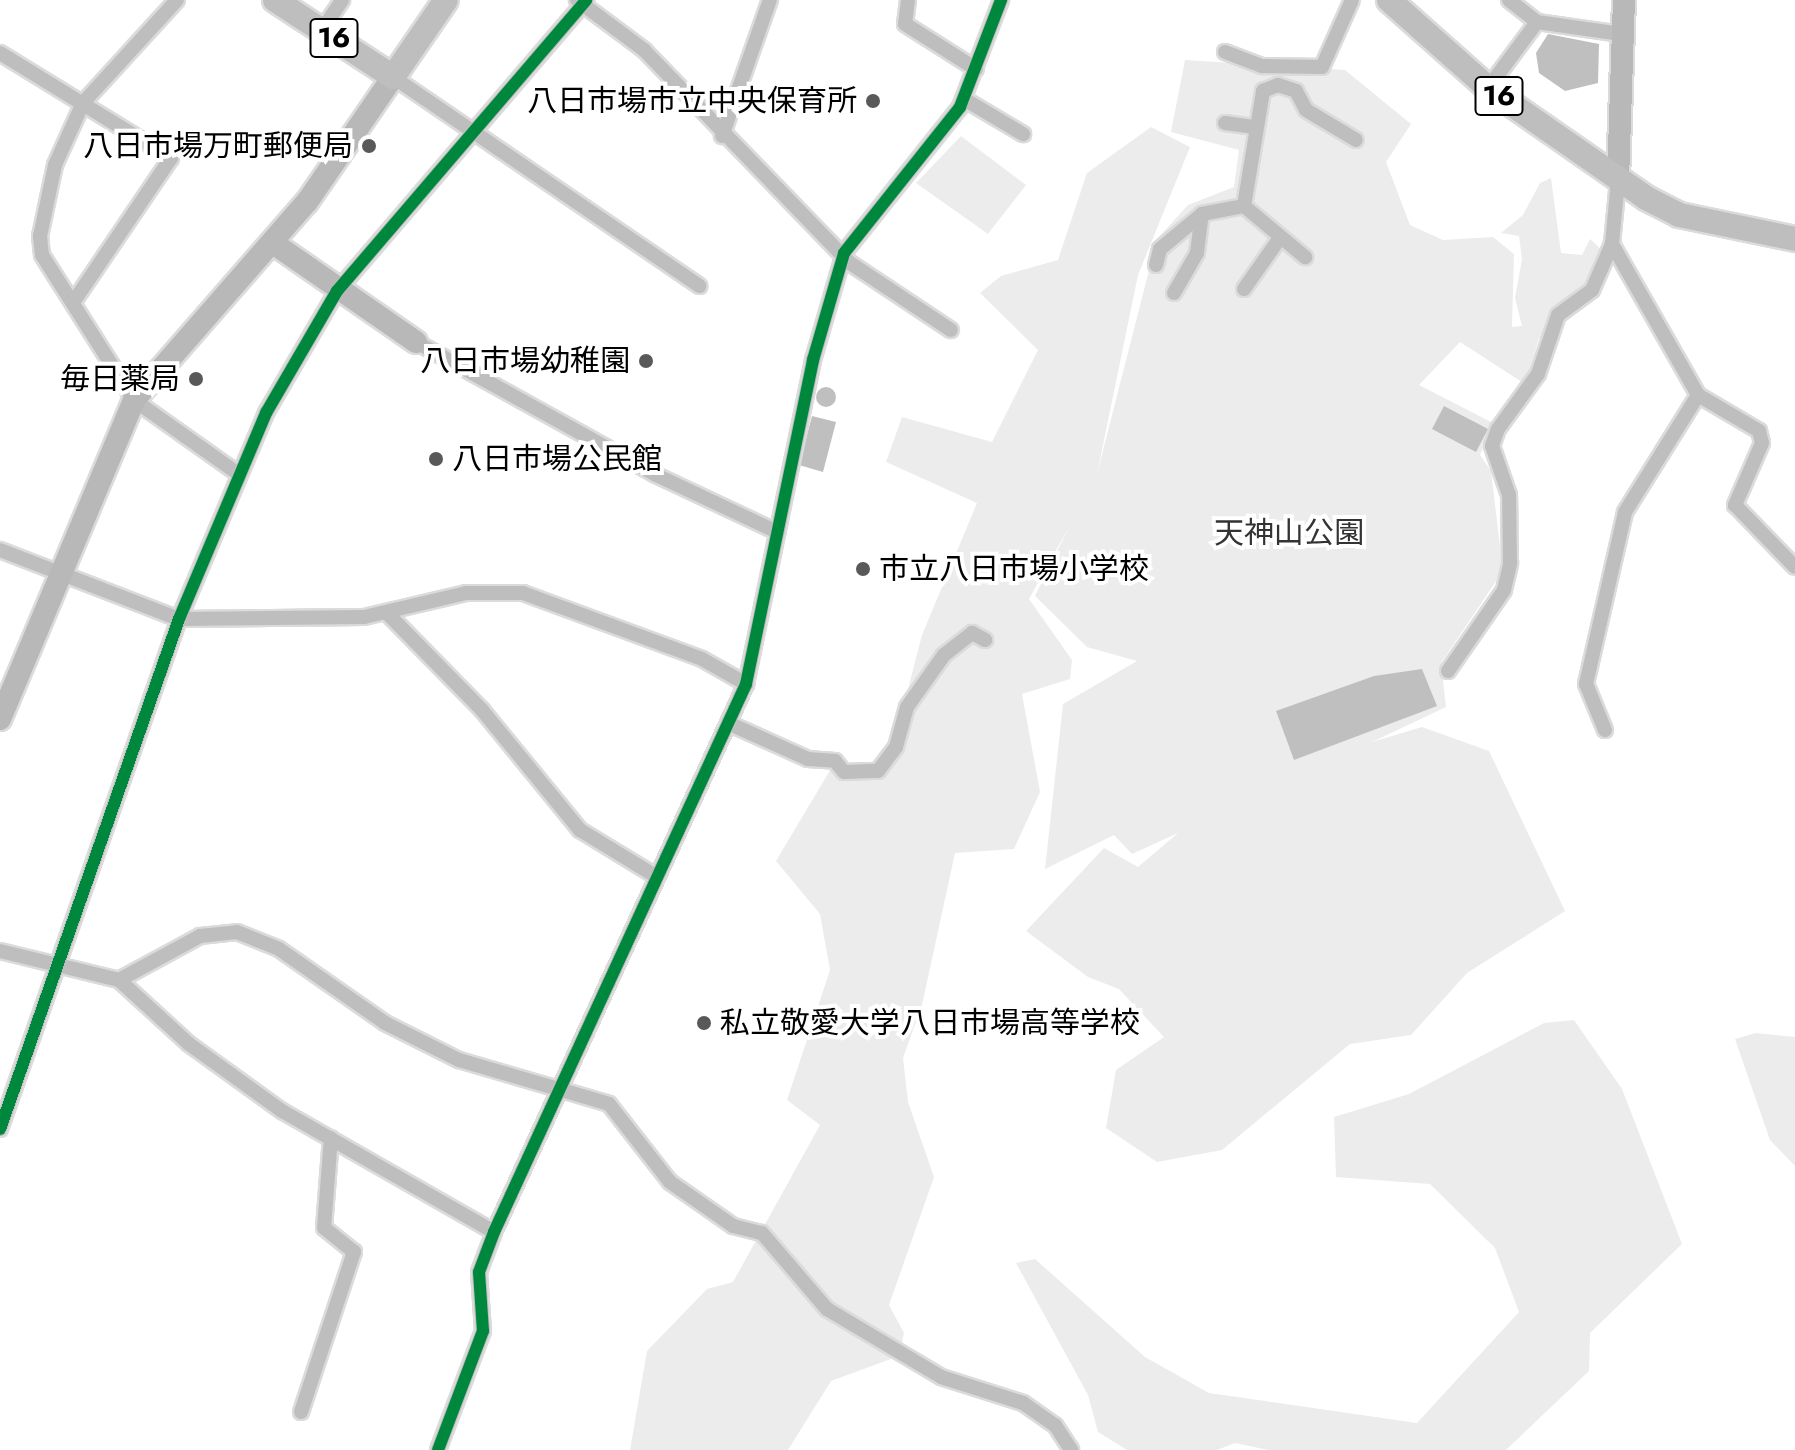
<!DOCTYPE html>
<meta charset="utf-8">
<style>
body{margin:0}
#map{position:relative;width:1795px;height:1450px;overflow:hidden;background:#fff;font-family:Jost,"Noto Sans JP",sans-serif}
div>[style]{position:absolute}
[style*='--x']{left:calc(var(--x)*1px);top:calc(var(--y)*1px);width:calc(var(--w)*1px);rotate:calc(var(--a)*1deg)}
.green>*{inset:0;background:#ececec}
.water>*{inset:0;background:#bfbfbf}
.round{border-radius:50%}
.roads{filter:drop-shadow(2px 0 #dbdbdb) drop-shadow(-2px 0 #dbdbdb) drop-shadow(0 2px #dbdbdb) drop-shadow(0 -2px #dbdbdb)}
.street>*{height:14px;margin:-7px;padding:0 7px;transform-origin:7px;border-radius:7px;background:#bebebe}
.secondary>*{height:22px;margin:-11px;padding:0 11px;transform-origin:11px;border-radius:11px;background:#b8b8b8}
.primary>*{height:24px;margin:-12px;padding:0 12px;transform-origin:12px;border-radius:12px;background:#bebebe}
.cycleway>*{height:12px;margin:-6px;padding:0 6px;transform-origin:6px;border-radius:6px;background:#00873e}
.dots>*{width:22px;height:22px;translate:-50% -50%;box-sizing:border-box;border:4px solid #fff;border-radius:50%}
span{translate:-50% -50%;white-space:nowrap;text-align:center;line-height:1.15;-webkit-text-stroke:8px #fff;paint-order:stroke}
.shield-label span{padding:2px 6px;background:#fff;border:2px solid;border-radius:6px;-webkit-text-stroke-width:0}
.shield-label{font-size:28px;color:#000;font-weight:700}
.poi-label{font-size:30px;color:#000}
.right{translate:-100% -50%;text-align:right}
.left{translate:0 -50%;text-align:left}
.park-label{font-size:30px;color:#333}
</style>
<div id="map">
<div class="green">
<i style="clip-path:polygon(1185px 60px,1345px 70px,1411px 124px,1386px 162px,1410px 225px,1443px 240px,1493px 237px,1514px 254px,1512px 327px,1522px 326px,1515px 298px,1522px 259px,1519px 236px,1501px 233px,1523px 215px,1540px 183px,1551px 178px,1561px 253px,1582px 255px,1590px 239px,1601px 249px,1594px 277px,1539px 339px,1525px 384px,1460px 342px,1419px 385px,1493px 423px,1480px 455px,1491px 471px,1503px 571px,1441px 663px,1446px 707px,1372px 742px,1422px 727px,1489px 751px,1565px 911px,1467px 973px,1411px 1035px,1350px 1044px,1222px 1150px,1157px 1162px,1106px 1128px,1116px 1070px,1164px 1037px,1119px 989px,1088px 977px,1026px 931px,1104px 848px,1138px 867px,1178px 833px,1132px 854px,1114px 835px,1045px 869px,1063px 704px,1137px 661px,1087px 647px,1035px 596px,1069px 527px,1029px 599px,1072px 660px,1070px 679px,1022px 694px,1040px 792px,1014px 849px,955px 853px,922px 1005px,903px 1058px,908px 1102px,934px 1177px,889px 1305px,904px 1333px,899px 1356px,831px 1381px,788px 1450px,630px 1450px,647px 1351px,707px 1289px,733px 1282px,820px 1125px,787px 1100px,830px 970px,820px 914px,776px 861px,835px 762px,886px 774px,922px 635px,977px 503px,886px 462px,902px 417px,992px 442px,1038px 350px,980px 293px,1001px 276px,1058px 260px,1087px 173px,1151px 127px,1190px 147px,1138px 275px,1097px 474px,1157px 239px,1188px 205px,1234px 187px,1239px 150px,1171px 132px)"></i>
<i style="clip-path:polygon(961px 136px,1026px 185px,988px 234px,916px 183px)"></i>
<i style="clip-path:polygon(1574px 1020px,1622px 1089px,1682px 1244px,1590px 1333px,1589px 1371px,1506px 1450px,1268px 1450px,1235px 1443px,1217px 1450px,1127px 1450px,1098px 1432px,1088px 1395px,1016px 1263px,1035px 1259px,1145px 1357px,1209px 1393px,1417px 1423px,1519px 1312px,1495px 1248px,1430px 1184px,1336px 1177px,1334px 1117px,1409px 1094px,1544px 1023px)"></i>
<i style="clip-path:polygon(1756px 1033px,1795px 1037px,1795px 1166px,1770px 1140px,1735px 1039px)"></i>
</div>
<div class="water">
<i style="clip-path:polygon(1548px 34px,1599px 44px,1598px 83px,1565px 91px,1539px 73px,1536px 53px)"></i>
<i class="round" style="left:816px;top:387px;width:20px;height:20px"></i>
<i style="clip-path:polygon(1444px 406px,1488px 429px,1476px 452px,1432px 429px)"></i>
<i style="clip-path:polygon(812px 416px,836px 422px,823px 472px,799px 465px)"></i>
<i style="clip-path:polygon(1422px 669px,1437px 706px,1294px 760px,1276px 711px,1374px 676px)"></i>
</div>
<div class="roads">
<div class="street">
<i style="--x:177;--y:0;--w:139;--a:132.4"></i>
<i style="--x:83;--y:103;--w:68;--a:114.3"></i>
<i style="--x:55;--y:165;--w:73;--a:101.9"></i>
<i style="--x:40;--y:236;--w:19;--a:84"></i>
<i style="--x:42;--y:255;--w:172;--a:57.6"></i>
<i style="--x:134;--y:400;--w:126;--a:35.3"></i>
<i style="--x:577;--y:0;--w:84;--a:36.7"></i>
<i style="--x:644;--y:50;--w:296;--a:46"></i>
<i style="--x:850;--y:263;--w:121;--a:33.6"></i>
<i style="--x:908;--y:0;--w:24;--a:97"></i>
<i style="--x:905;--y:24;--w:84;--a:32.4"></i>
<i style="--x:1509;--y:0;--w:36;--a:38"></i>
<i style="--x:1537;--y:22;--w:85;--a:8.1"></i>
<i style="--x:322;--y:30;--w:36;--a:-56"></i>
<i style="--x:1225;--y:52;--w:40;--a:21"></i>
<i style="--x:1262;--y:66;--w:60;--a:1"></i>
<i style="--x:1322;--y:67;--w:73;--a:-65.9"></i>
<i style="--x:0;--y:53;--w:201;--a:31.6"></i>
<i style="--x:171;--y:158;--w:175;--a:124.1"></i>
<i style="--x:393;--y:77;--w:371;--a:34.3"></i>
<i style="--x:1488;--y:88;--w:82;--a:-53.4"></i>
<i style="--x:964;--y:99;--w:69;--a:30.7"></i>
<i style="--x:1225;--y:123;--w:30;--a:8"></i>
<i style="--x:722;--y:136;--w:144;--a:-70.6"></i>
<i style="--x:1244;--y:206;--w:117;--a:-80.6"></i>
<i style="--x:1263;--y:91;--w:16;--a:-22"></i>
<i style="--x:1278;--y:85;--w:19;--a:18"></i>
<i style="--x:1296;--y:91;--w:21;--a:62"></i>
<i style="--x:1306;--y:110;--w:58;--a:31"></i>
<i style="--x:1244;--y:206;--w:80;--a:39.9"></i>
<i style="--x:1612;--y:244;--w:174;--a:60.3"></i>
<i style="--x:1698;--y:395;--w:71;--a:30.5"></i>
<i style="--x:1759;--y:431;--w:12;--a:76"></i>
<i style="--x:1762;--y:443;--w:68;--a:113.5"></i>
<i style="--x:1735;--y:505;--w:86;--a:45.9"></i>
<i style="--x:1156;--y:265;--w:16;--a:-76"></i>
<i style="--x:1160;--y:249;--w:55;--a:-39.8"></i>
<i style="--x:1202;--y:214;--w:43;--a:-10.8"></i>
<i style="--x:1244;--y:289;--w:62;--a:-54.8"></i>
<i style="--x:1174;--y:293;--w:46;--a:-60.1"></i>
<i style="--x:1197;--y:253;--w:39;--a:-83"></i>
<i style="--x:416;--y:342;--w:274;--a:29"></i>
<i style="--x:656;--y:475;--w:134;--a:25.2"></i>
<i style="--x:0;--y:550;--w:192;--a:21.1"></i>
<i style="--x:179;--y:619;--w:185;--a:-0.6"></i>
<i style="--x:364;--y:617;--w:105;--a:-13.2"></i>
<i style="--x:466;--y:593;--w:57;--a:0"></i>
<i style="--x:523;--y:593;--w:191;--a:20.2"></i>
<i style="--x:702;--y:659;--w:51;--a:29.6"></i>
<i style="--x:387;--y:613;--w:136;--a:45.6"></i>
<i style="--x:482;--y:710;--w:155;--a:50.8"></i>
<i style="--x:580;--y:830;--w:90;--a:31.4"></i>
<i style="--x:1448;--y:671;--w:98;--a:-55.3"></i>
<i style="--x:1504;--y:590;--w:28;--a:-77"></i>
<i style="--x:1510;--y:563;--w:68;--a:-90.8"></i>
<i style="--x:1509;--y:495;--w:52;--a:-109.1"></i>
<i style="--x:1492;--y:446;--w:18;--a:-71"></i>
<i style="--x:1498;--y:429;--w:68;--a:-54"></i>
<i style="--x:1538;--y:374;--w:62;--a:-71.3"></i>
<i style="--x:1558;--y:315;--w:42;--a:-36.3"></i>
<i style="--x:1592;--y:290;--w:50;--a:-66.5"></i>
<i style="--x:1612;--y:244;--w:64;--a:-84.6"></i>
<i style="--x:728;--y:723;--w:88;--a:24.2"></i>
<i style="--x:808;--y:759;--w:27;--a:4"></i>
<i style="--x:835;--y:761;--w:14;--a:51"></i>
<i style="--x:844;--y:772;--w:34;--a:-2"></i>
<i style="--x:878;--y:771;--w:30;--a:-53"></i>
<i style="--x:896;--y:747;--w:41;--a:-74.6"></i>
<i style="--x:907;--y:707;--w:64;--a:-54.6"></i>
<i style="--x:944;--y:655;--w:36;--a:-38"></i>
<i style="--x:972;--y:633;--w:15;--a:28"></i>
<i style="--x:1605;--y:730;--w:50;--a:-112.4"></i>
<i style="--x:1586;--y:684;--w:176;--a:-77.2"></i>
<i style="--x:1625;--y:512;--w:138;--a:-58"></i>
<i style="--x:0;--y:951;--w:122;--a:13.7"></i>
<i style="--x:119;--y:980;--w:95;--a:42.4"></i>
<i style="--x:189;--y:1044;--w:115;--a:35.8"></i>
<i style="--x:282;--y:1111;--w:244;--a:29.7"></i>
<i style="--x:119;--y:980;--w:92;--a:-28.5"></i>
<i style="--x:200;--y:936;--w:37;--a:-6"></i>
<i style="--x:237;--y:932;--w:45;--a:22"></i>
<i style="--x:279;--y:949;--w:129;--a:34.9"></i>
<i style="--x:385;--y:1023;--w:83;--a:26.6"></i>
<i style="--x:459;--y:1060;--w:156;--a:16.3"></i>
<i style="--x:609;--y:1104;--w:99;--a:52"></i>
<i style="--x:670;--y:1182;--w:77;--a:34.9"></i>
<i style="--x:733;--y:1226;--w:30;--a:14"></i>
<i style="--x:762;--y:1233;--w:100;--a:49.5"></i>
<i style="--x:827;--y:1309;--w:133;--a:30.8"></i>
<i style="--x:941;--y:1377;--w:86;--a:17.6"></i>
<i style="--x:1023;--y:1403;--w:39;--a:35"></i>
<i style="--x:1055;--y:1425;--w:30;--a:57"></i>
<i style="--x:0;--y:1129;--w:541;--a:-70.66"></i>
<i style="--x:179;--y:619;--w:224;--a:-67.1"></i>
<i style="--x:266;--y:413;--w:141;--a:-59.8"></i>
<i style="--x:337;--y:291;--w:383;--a:-49.4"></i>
<i style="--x:301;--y:1412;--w:169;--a:-71.7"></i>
<i style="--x:354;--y:1252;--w:38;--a:-141"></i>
<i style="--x:324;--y:1228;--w:90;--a:-85.6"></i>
<i style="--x:438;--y:1450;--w:127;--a:-69.3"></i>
<i style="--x:483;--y:1331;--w:59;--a:-93.9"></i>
<i style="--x:479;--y:1272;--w:43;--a:-69.4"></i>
<i style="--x:494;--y:1232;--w:603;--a:-65.3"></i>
<i style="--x:746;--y:684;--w:331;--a:-78.3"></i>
<i style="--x:813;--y:360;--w:111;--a:-73.8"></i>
<i style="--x:844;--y:253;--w:186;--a:-51.5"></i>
<i style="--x:960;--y:107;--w:115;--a:-69"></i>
</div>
<div class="secondary">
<i style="--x:1618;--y:180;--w:180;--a:-88.1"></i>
<i style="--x:273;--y:243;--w:174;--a:34.7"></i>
<i style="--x:0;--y:719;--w:346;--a:-67.2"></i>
<i style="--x:134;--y:400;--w:263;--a:-48.9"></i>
<i style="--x:307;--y:202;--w:152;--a:-55.5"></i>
</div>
<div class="primary">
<i style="--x:275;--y:0;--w:141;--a:33.1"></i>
<i style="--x:393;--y:77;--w:93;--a:-55.5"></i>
<i style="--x:1389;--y:0;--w:132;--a:41.6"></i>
<i style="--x:1488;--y:88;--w:193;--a:34.8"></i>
<i style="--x:1646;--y:198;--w:37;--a:27"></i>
<i style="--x:1679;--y:215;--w:118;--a:11.7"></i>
</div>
</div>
<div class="cycleway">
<i style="--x:0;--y:1129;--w:541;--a:-70.66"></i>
<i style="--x:179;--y:619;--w:224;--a:-67.1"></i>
<i style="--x:266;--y:413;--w:141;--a:-59.8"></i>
<i style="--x:337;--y:291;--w:383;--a:-49.4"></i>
<i style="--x:438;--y:1450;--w:127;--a:-69.3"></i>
<i style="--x:483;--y:1331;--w:59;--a:-93.9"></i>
<i style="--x:479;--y:1272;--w:43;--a:-69.4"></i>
<i style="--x:494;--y:1232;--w:603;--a:-65.3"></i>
<i style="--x:746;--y:684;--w:331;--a:-78.3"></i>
<i style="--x:813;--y:360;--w:111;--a:-73.8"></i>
<i style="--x:844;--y:253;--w:186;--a:-51.5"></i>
<i style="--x:960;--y:107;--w:115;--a:-69"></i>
</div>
<div class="dots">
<i style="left:873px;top:101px;background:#595959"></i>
<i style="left:369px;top:146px;background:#595959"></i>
<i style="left:646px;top:361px;background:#595959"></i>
<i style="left:196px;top:379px;background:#595959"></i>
<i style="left:436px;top:459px;background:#595959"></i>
<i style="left:863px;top:569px;background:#595959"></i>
<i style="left:704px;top:1023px;background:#595959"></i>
</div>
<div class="shield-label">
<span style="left:334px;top:38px">16</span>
<span style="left:1499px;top:96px">16</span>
</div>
<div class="poi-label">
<span class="right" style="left:857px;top:101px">八日市場市立中央保育所</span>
<span class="right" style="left:353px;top:146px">八日市場万町郵便局</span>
<span class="right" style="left:630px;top:361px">八日市場幼稚園</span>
<span class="right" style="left:180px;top:379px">毎日薬局</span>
<span class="left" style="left:452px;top:459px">八日市場公民館</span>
<span class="left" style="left:879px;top:569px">市立八日市場小学校</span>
<span class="left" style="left:720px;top:1023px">私立敬愛大学八日市場高等学校</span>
</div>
<div class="park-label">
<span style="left:1289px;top:533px">天神山公園</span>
</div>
</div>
